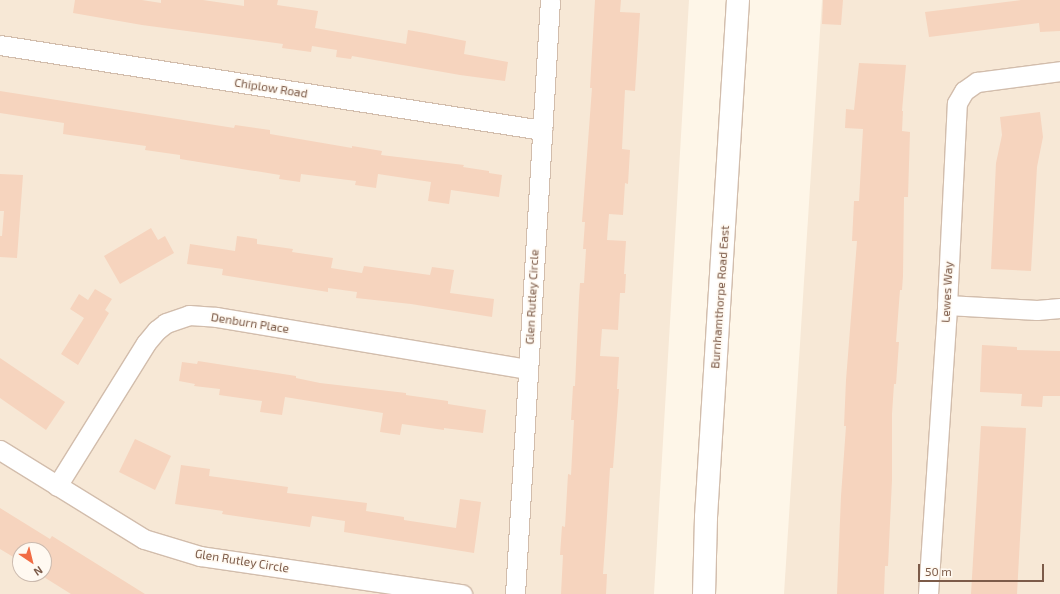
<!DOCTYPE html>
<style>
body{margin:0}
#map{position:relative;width:1060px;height:594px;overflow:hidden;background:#fef6e8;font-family:"Exo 2",sans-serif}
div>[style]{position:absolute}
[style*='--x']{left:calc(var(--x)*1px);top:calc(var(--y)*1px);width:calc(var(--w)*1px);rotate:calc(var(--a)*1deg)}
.residential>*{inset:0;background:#f7e8d6}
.building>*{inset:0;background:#f6d4be}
.roads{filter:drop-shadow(1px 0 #d2bdac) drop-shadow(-1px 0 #d2bdac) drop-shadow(0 1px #d2bdac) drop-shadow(0 -1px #d2bdac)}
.street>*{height:19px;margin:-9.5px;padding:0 9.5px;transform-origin:9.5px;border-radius:9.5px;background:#fff}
.secondary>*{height:22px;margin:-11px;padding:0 11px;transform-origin:11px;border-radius:11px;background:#fff}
span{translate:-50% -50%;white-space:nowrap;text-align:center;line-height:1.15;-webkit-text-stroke:3px #fff9f1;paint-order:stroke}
.street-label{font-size:12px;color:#7c5b49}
.north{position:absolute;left:12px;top:542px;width:40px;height:40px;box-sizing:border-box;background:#fff9f1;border:1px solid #cbbaae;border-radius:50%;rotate:145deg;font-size:11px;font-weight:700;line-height:16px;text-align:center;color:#7c5b49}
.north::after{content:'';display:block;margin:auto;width:14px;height:18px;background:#f16c44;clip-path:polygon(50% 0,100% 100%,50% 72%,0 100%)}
.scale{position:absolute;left:918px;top:564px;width:126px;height:18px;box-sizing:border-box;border:2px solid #7c5b49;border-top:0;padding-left:5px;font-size:12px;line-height:14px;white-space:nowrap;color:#7c5b49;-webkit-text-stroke:3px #fff9f1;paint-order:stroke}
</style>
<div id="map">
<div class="residential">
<i style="clip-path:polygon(evenodd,0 0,689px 0,654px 594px,0 594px,0 0,20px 550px,44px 550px,44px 574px,20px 574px,20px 550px)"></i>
<i style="clip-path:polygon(822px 0,1060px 0,1060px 594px,784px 594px)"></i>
</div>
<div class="building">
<i style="clip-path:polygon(75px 0,142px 0,161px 3px,161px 0,203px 0,244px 6px,244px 0,278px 0,277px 5px,318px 11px,315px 28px,406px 44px,408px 30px,425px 33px,466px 41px,464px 54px,508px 62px,505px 81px,460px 75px,352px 56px,351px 59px,336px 57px,337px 50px,312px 46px,311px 52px,282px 48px,283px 44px,142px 25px,73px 13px)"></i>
<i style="clip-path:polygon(595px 0,621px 0,620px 12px,640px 13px,635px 91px,625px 90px,622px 149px,630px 150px,628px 184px,625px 183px,623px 215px,609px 214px,607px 240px,626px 241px,624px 274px,626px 274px,625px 293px,620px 293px,618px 330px,602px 329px,600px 356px,619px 357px,617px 389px,619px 389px,613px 468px,610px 468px,607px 516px,603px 574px,607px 574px,606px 594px,561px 594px,563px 555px,560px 555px,562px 526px,565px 527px,568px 474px,571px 475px,574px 420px,571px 420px,573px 386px,575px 386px,579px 298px,580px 283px,584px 283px,586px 249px,583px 249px,585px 222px,582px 222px,592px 88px,590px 88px)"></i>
<i style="clip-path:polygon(823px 0,843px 0,841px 25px,822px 24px)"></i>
<i style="clip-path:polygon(1021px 0,1060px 0,1060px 31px,1040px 32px,1039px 23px,929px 37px,925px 12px)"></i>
<i style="clip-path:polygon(859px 63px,906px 65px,902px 111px,903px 111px,902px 131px,910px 132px,908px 197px,904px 197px,903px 276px,902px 290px,900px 290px,896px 342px,899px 342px,896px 384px,894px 384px,892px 414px,892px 480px,888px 566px,885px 566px,884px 594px,837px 594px,841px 496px,846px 426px,844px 426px,846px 380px,857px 241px,852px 241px,854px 201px,859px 201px,863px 129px,845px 128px,846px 109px,854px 110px)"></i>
<i style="clip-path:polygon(0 91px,234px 128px,235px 125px,270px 130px,270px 134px,352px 148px,352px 146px,382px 151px,381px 155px,464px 165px,463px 167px,489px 171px,489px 173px,502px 175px,499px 197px,451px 190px,449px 204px,428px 201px,431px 182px,378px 174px,376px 188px,355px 185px,356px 181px,301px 174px,300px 182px,279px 179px,280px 175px,180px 159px,180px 155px,145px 150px,146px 146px,63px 134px,64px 123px,0 113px)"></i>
<i style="clip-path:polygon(1040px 112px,1043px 137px,1037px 167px,1031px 271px,991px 269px,996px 163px,1002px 135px,1000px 117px)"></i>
<i style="clip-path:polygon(0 174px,23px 175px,17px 258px,0 257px,0 236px,2px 236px,4px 211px,0 211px)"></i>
<i style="clip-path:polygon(151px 228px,158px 240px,165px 236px,174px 253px,120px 284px,104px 256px)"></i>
<i style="clip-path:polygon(237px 236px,257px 239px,257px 244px,293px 249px,292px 252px,333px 258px,331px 268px,362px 273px,364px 266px,430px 275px,432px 267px,454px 270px,450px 293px,494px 299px,492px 317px,411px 304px,356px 298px,357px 292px,328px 288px,328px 292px,222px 275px,223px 269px,187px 264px,190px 244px,235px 251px)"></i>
<i style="clip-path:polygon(95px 289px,112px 299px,105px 310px,109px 313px,78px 365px,61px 354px,84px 318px,70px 309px,79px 294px,88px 300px)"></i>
<i style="clip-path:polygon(982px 345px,1017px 347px,1017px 350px,1060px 351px,1060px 396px,1043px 396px,1042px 407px,1021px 406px,1022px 394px,980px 392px)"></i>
<i style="clip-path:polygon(0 358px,65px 402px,46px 430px,0 398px)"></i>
<i style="clip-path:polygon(198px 361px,296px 376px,296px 378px,320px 383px,406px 393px,406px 395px,448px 401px,448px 404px,486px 410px,483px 433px,444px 428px,444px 430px,402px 424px,400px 435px,380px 432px,383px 413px,285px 397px,282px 415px,260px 412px,262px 401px,219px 395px,220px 389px,194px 386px,195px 384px,179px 381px,182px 362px,197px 364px)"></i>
<i style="clip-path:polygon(981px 426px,1026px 428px,1017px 594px,971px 594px)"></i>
<i style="clip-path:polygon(135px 439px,171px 456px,155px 490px,119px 472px)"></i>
<i style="clip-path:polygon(181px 465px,210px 469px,209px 476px,288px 487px,287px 493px,367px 503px,366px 511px,404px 517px,404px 520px,456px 528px,460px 499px,481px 502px,474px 553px,344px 532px,345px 521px,312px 516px,310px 527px,222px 514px,223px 511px,175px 504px)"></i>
<i style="clip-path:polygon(0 508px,50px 539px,52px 536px,145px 594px,71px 594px,39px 574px,44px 574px,44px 550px,20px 550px,20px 561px,0 549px)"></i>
</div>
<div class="roads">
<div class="street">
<i style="--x:0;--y:45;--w:549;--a:8.91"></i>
<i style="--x:947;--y:305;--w:90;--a:3.2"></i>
<i style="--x:1037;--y:310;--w:23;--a:-5"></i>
<i style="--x:0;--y:450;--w:169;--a:31.7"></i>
<i style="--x:144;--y:539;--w:59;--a:16.9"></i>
<i style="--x:200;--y:556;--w:265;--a:8.3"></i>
<i style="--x:57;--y:486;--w:168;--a:-58.1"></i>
<i style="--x:146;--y:343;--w:17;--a:-50"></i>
<i style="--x:157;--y:330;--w:11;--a:-38"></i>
<i style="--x:166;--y:323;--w:24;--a:-19"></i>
<i style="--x:189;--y:315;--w:27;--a:4"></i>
<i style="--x:216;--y:317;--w:316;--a:9.5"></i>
<i style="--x:515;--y:594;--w:595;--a:-86.63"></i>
<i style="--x:928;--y:594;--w:290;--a:-86.2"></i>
<i style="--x:947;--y:305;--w:202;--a:-87.2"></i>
<i style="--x:957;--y:103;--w:14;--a:-60"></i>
<i style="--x:964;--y:91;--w:16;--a:-35"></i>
<i style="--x:977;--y:82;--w:84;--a:-7.5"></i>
</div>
<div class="secondary">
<i style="--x:704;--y:594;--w:77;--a:-88.5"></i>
<i style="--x:706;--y:517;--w:518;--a:-86.46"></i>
</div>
</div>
<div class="street-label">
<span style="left:271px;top:88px;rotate:9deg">Chiplow Road</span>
<span style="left:947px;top:292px;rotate:-87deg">Lewes Way</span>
<span style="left:532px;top:297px;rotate:-87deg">Glen Rutley Circle</span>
<span style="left:720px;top:297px;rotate:-86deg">Burnhamthorpe Road East</span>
<span style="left:250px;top:323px;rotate:9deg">Denburn Place</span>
<span style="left:242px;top:561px;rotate:9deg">Glen Rutley Circle</span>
</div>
<div class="north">N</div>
<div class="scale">50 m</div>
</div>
